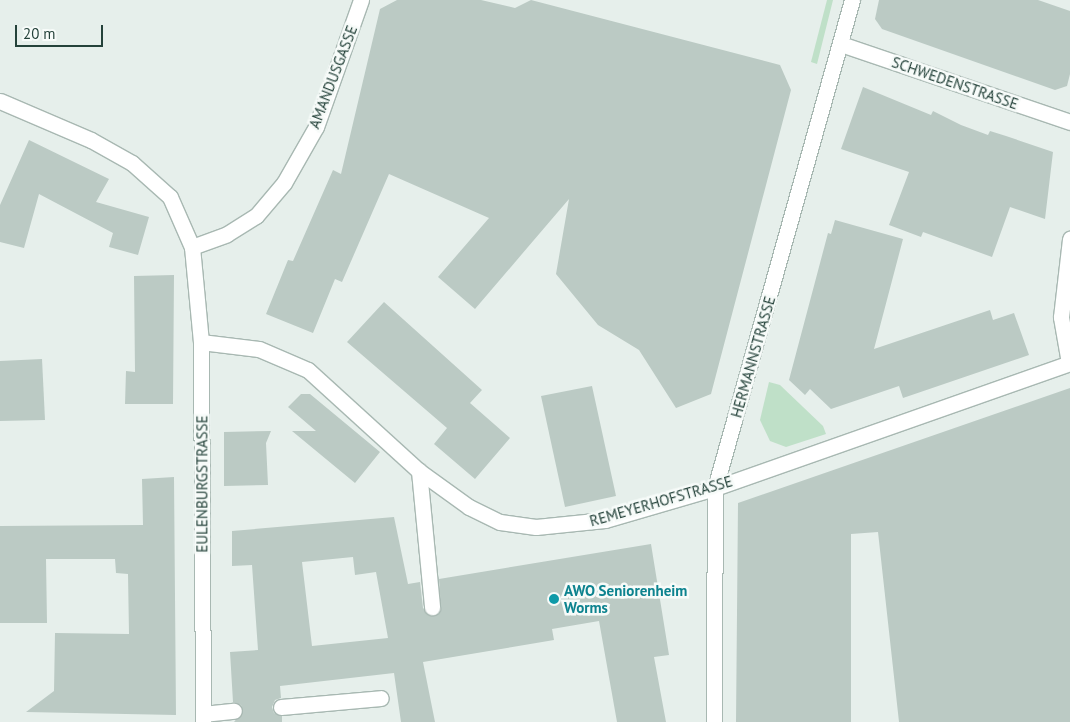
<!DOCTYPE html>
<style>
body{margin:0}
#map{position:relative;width:1070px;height:722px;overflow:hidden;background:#e6efeb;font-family:"PT Sans",sans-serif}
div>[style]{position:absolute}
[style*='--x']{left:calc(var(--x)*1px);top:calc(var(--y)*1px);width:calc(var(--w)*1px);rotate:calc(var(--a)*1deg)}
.green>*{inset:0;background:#bfe0c8}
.building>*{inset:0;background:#bbcac4}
.roads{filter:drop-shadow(1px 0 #a8b8b2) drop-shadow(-1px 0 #a8b8b2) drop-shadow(0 1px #a8b8b2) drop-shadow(0 -1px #a8b8b2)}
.service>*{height:15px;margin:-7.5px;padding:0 7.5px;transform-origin:7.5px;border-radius:7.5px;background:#fff}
.minor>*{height:15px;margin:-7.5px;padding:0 7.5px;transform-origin:7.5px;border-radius:7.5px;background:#fff}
.dots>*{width:14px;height:14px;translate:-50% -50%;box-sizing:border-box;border:2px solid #f7fbf9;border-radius:50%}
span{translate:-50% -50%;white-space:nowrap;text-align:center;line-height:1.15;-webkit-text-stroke:5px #f7fbf9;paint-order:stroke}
.street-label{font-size:15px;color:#24423a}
.culture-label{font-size:15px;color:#0d838f;font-weight:700}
.left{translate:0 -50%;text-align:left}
.scale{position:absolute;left:15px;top:25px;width:88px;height:22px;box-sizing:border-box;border:2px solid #24423a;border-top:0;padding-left:6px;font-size:15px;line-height:18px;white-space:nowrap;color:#24423a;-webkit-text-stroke:4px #f7fbf9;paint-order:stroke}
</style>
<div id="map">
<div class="green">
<i style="clip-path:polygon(827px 0,833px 0,817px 64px,811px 62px)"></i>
<i style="clip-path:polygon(769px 382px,780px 385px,823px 426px,826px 434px,786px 447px,770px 441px,760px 420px)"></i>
</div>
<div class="building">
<i style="clip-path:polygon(397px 0,481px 0,515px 8px,531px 0,780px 65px,791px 90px,711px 394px,676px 408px,639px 350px,598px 325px,556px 274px,569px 199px,475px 309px,438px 277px,489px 218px,389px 174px,342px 282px,335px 279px,313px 333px,266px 314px,288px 260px,293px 261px,333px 170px,341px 174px,380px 9px)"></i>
<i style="clip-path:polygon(879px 0,1038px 0,1070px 11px,1070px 74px,1067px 86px,1055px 90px,882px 29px,875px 19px)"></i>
<i style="clip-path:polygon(863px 87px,931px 115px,933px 111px,961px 125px,988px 135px,990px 131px,1006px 136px,1053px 152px,1045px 219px,1010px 207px,992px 257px,923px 232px,921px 237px,889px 225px,909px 172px,841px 149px)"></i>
<i style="clip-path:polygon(29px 140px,109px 179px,96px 202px,149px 217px,138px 255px,109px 247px,113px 233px,39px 194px,24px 248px,0 242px,0 205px)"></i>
<i style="clip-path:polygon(835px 220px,903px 239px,874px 349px,990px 310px,993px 320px,1014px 313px,1029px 355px,903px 398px,899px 386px,831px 409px,810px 389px,805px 395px,789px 380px,828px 233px,831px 234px)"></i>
<i style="clip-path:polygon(174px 275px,173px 404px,125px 404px,126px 371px,135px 372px,134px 276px)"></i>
<i style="clip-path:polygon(384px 302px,482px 390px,470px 403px,510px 438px,475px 479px,434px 444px,447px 428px,347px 342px)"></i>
<i style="clip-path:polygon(42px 359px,45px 420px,0 421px,0 361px)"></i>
<i style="clip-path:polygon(592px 386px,616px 496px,565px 507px,541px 396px)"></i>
<i style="clip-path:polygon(1070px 388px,1070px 722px,899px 722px,878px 532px,851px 534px,851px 722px,736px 722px,738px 503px)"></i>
<i style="clip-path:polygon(301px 394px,310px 394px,380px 452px,355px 483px,292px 431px,316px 431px,288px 407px)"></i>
<i style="clip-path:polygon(271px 431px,266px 443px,268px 485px,224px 486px,224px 432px)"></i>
<i style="clip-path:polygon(174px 477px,176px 715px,26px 712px,54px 691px,55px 633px,129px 634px,128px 574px,116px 573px,115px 559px,46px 559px,47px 623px,0 623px,0 526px,143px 525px,142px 479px)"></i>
<i style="clip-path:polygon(evenodd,394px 517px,408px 584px,420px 582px,423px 608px,432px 616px,441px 610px,439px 579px,651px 544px,669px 655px,654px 657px,666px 722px,617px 722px,599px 621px,552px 629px,554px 640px,423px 662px,435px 722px,401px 722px,394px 673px,280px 686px,281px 698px,275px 700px,272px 707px,274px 713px,282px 716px,282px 722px,234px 722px,243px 711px,241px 705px,233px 702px,230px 652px,258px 650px,252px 565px,232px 566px,232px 531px,394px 517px,353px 557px,355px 575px,376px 572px,388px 638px,312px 646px,302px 562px,353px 557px)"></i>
</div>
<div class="roads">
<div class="service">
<i style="--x:419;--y:471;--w:137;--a:84.5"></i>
<i style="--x:281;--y:707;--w:100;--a:-5.1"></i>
<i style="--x:203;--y:714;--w:31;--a:-6"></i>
</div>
<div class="minor">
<i style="--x:841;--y:44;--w:242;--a:18.8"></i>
<i style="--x:0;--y:101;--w:99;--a:23.2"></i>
<i style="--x:91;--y:140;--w:47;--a:29.3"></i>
<i style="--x:132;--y:163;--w:51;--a:41.8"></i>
<i style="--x:170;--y:197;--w:55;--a:66.3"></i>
<i style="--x:192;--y:247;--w:95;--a:84.6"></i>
<i style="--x:201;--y:342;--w:380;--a:89.7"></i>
<i style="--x:192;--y:247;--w:37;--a:-20"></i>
<i style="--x:227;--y:234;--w:34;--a:-32"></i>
<i style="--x:256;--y:216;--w:43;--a:-49.7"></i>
<i style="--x:284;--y:183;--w:64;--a:-60.3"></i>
<i style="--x:316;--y:127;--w:135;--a:-70.5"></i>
<i style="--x:201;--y:342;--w:58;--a:6.9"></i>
<i style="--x:259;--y:349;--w:53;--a:23.2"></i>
<i style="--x:308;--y:370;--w:150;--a:42.3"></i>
<i style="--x:419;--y:471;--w:62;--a:35.8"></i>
<i style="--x:469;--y:507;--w:34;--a:26"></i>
<i style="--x:500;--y:522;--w:36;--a:8"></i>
<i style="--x:536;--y:527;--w:69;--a:-5.8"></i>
<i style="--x:605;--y:520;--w:115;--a:-16.2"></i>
<i style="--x:715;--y:488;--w:376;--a:-19.4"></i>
<i style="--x:1069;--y:363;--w:47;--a:-99.9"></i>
<i style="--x:1061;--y:317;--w:79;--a:-83.4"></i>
<i style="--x:714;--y:722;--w:234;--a:-89.8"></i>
<i style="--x:715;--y:488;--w:507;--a:-74.32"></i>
</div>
</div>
<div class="dots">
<i style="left:554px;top:599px;background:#0f9aa8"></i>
</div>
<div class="street-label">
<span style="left:333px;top:77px;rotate:-69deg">AMANDUSGASSE</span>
<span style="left:955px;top:83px;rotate:19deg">SCHWEDENSTRASSE</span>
<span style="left:753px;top:357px;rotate:-74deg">HERMANNSTRASSE</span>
<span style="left:202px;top:484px;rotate:-90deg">EULENBURGSTRASSE</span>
<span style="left:661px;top:501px;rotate:-16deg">REMEYERHOFSTRASSE</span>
</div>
<div class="culture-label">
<span class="left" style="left:564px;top:599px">AWO Seniorenheim<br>Worms</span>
</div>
<div class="scale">20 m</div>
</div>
